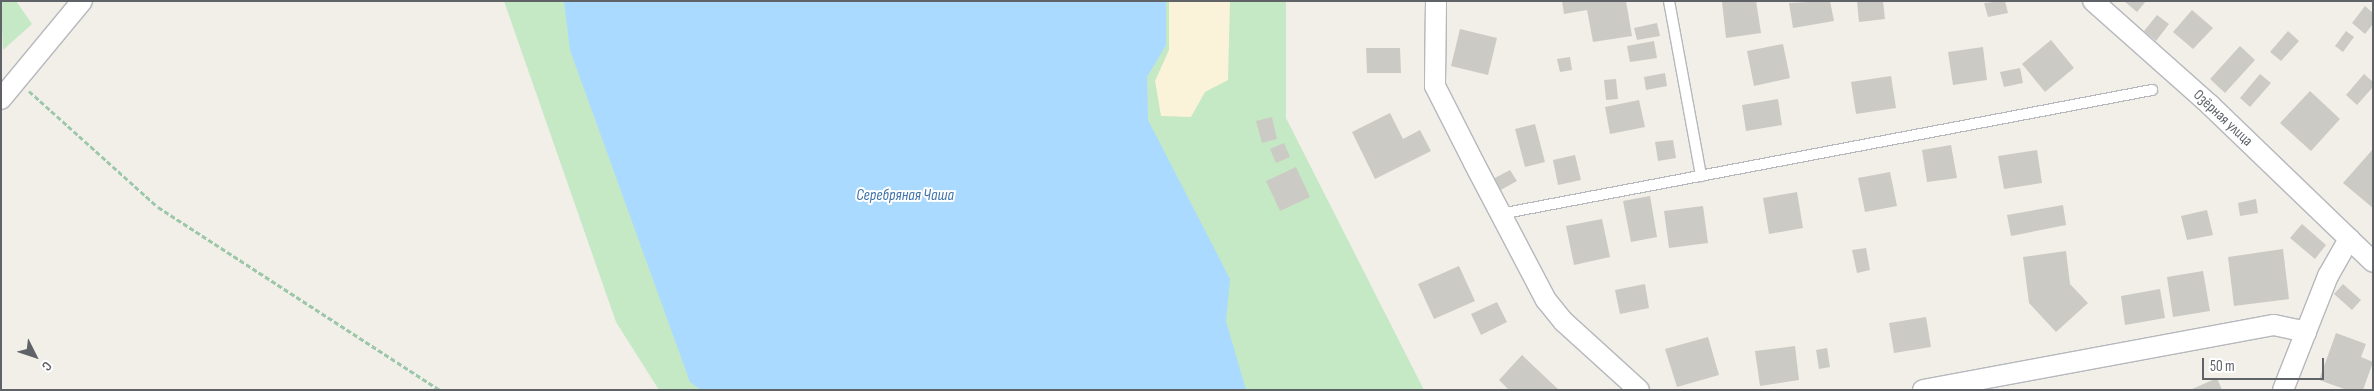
<!DOCTYPE html>
<meta charset="utf-8">
<style>
body{margin:0}
#map{position:relative;width:2374px;height:391px;overflow:hidden;background:#f1efe8;font-family:"Sofia Sans Condensed",sans-serif}
div>[style]{position:absolute}
[style*='--x']{left:calc(var(--x)*1px);top:calc(var(--y)*1px);width:calc(var(--w)*1px);rotate:calc(var(--a)*1deg)}
.green>*{inset:0;background:#c5e8c5}
.sand>*{inset:0;background:#fbf3d9}
.water>*{inset:0;background:#aadaff}
.building>*{inset:0;background:#cccac5}
.path>*{height:3px;margin-top:-1.5px;transform-origin:0;background:repeating-linear-gradient(90deg,#9cc7a9 0 5px,transparent 0 7.5px)}
.roads{filter:drop-shadow(1px 0 #b5b8bc) drop-shadow(-1px 0 #b5b8bc) drop-shadow(0 1px #b5b8bc) drop-shadow(0 -1px #b5b8bc)}
.lane>*{height:10px;margin:-5px;padding:0 5px;transform-origin:5px;border-radius:5px;background:#fff}
.street>*{height:20px;margin:-10px;padding:0 10px;transform-origin:10px;border-radius:10px;background:#fff}
span{translate:-50% -50%;white-space:nowrap;text-align:center;line-height:1.15;-webkit-text-stroke:4px #fff;paint-order:stroke}
.street-label{font-size:15px;color:#5f6368}
.water-label{font-size:16px;color:#4174aa;font-style:italic}
.frame{position:absolute;inset:0;border:2px solid #5f6368;pointer-events:none}
.north{position:absolute;left:10px;top:331px;width:50px;height:50px;-webkit-text-stroke:4px #fff;paint-order:stroke;rotate:131deg;font-size:14px;font-weight:700;line-height:20px;text-align:center;color:#5f6368}
.north::after{content:'';display:block;margin:auto;width:18px;height:22px;background:#5f6368;clip-path:polygon(50% 0,100% 100%,50% 72%,0 100%)}
.scale{position:absolute;left:2202px;top:358px;width:122px;height:22px;box-sizing:border-box;border:2px solid #5f6368;border-top:0;padding-left:6px;font-size:15px;line-height:18px;white-space:nowrap;color:#5f6368;-webkit-text-stroke:4px #fff;paint-order:stroke}
</style>
<div id="map">
<div class="green">
<i style="clip-path:polygon(1px 1px,16px 1px,32px 24px,3px 50px)"></i>
<i style="clip-path:polygon(504px 1px,1286px 1px,1286px 118px,1424px 390px,659px 390px,616px 322px)"></i>
</div>
<div class="sand">
<i style="clip-path:polygon(1169px 1px,1230px 1px,1228px 80px,1205px 92px,1191px 117px,1161px 116px,1155px 81px,1169px 50px)"></i>
</div>
<div class="water">
<i style="clip-path:polygon(564px 1px,1166px 1px,1166px 45px,1147px 77px,1148px 120px,1230px 279px,1226px 321px,1246px 390px,701px 390px,690px 382px,570px 50px)"></i>
</div>
<div class="building">
<i style="clip-path:polygon(1562px 1px,1626px 1px,1632px 36px,1593px 42px,1587px 10px,1564px 14px)"></i>
<i style="clip-path:polygon(1756px 1px,1761px 33px,1726px 38px,1722px 2px)"></i>
<i style="clip-path:polygon(1830px 1px,1834px 21px,1793px 28px,1789px 3px)"></i>
<i style="clip-path:polygon(1857px 1px,1883px 1px,1885px 19px,1859px 22px)"></i>
<i style="clip-path:polygon(2005px 1px,2008px 13px,1988px 17px,1984px 3px)"></i>
<i style="clip-path:polygon(2124px 1px,2146px 1px,2137px 12px)"></i>
<i style="clip-path:polygon(2365px 6px,2373px 13px,2373px 24px,2365px 34px,2352px 23px)"></i>
<i style="clip-path:polygon(2192px 10px,2213px 28px,2193px 49px,2173px 32px)"></i>
<i style="clip-path:polygon(2157px 15px,2169px 24px,2156px 41px,2144px 31px)"></i>
<i style="clip-path:polygon(1657px 23px,1660px 36px,1637px 40px,1634px 28px)"></i>
<i style="clip-path:polygon(1460px 29px,1497px 38px,1488px 75px,1451px 66px)"></i>
<i style="clip-path:polygon(2288px 31px,2299px 41px,2281px 61px,2270px 52px)"></i>
<i style="clip-path:polygon(2346px 31px,2354px 37px,2343px 52px,2335px 46px)"></i>
<i style="clip-path:polygon(2051px 40px,2074px 68px,2045px 92px,2022px 64px)"></i>
<i style="clip-path:polygon(1654px 41px,1657px 58px,1630px 62px,1627px 46px)"></i>
<i style="clip-path:polygon(1783px 44px,1790px 78px,1754px 86px,1747px 51px)"></i>
<i style="clip-path:polygon(2240px 46px,2255px 60px,2225px 93px,2210px 79px)"></i>
<i style="clip-path:polygon(1983px 47px,1987px 80px,1953px 85px,1948px 52px)"></i>
<i style="clip-path:polygon(1366px 48px,1400px 48px,1401px 73px,1367px 73px)"></i>
<i style="clip-path:polygon(1570px 57px,1572px 70px,1560px 72px,1557px 59px)"></i>
<i style="clip-path:polygon(2020px 68px,2023px 83px,2004px 87px,2000px 72px)"></i>
<i style="clip-path:polygon(1665px 73px,1667px 86px,1646px 90px,1644px 77px)"></i>
<i style="clip-path:polygon(2260px 74px,2271px 83px,2250px 107px,2240px 98px)"></i>
<i style="clip-path:polygon(2364px 74px,2373px 82px,2373px 87px,2357px 105px,2346px 95px)"></i>
<i style="clip-path:polygon(1891px 76px,1896px 108px,1856px 114px,1851px 82px)"></i>
<i style="clip-path:polygon(1616px 79px,1618px 99px,1606px 100px,1604px 80px)"></i>
<i style="clip-path:polygon(2310px 91px,2340px 119px,2311px 151px,2280px 123px)"></i>
<i style="clip-path:polygon(1778px 99px,1782px 125px,1746px 131px,1742px 105px)"></i>
<i style="clip-path:polygon(1639px 100px,1645px 127px,1610px 134px,1605px 107px)"></i>
<i style="clip-path:polygon(1390px 113px,1403px 139px,1420px 130px,1431px 151px,1375px 179px,1352px 132px)"></i>
<i style="clip-path:polygon(1272px 117px,1277px 139px,1262px 143px,1256px 121px)"></i>
<i style="clip-path:polygon(1535px 124px,1545px 162px,1525px 167px,1515px 129px)"></i>
<i style="clip-path:polygon(1673px 140px,1676px 158px,1658px 161px,1655px 142px)"></i>
<i style="clip-path:polygon(1284px 143px,1290px 157px,1276px 163px,1270px 149px)"></i>
<i style="clip-path:polygon(1951px 145px,1957px 178px,1927px 182px,1922px 150px)"></i>
<i style="clip-path:polygon(2373px 149px,2373px 208px,2343px 183px)"></i>
<i style="clip-path:polygon(2037px 150px,2042px 183px,2004px 189px,1998px 156px)"></i>
<i style="clip-path:polygon(1575px 155px,1581px 180px,1558px 185px,1553px 160px)"></i>
<i style="clip-path:polygon(1296px 167px,1310px 197px,1280px 211px,1266px 181px)"></i>
<i style="clip-path:polygon(1510px 170px,1517px 181px,1497px 192px,1491px 180px)"></i>
<i style="clip-path:polygon(1890px 172px,1897px 206px,1865px 212px,1858px 178px)"></i>
<i style="clip-path:polygon(1797px 192px,1803px 228px,1769px 234px,1763px 198px)"></i>
<i style="clip-path:polygon(1650px 196px,1657px 237px,1631px 242px,1623px 201px)"></i>
<i style="clip-path:polygon(2256px 199px,2258px 213px,2240px 216px,2238px 203px)"></i>
<i style="clip-path:polygon(2063px 205px,2066px 225px,2011px 236px,2007px 215px)"></i>
<i style="clip-path:polygon(1703px 206px,1708px 243px,1669px 248px,1664px 211px)"></i>
<i style="clip-path:polygon(2207px 210px,2213px 235px,2187px 240px,2181px 216px)"></i>
<i style="clip-path:polygon(1602px 219px,1610px 257px,1574px 265px,1566px 226px)"></i>
<i style="clip-path:polygon(2302px 224px,2326px 245px,2315px 259px,2290px 238px)"></i>
<i style="clip-path:polygon(1866px 248px,1870px 270px,1857px 273px,1852px 250px)"></i>
<i style="clip-path:polygon(2283px 249px,2289px 299px,2234px 306px,2228px 257px)"></i>
<i style="clip-path:polygon(2066px 251px,2070px 284px,2088px 303px,2056px 332px,2029px 303px,2023px 257px)"></i>
<i style="clip-path:polygon(1459px 266px,1475px 301px,1434px 319px,1418px 284px)"></i>
<i style="clip-path:polygon(2203px 271px,2210px 311px,2173px 317px,2167px 277px)"></i>
<i style="clip-path:polygon(1645px 284px,1649px 308px,1620px 314px,1615px 290px)"></i>
<i style="clip-path:polygon(2343px 284px,2361px 300px,2352px 310px,2334px 294px)"></i>
<i style="clip-path:polygon(2160px 289px,2165px 318px,2125px 325px,2121px 296px)"></i>
<i style="clip-path:polygon(1497px 302px,1507px 322px,1481px 335px,1471px 314px)"></i>
<i style="clip-path:polygon(1926px 317px,1931px 347px,1894px 353px,1889px 323px)"></i>
<i style="clip-path:polygon(2336px 333px,2366px 344px,2361px 357px,2373px 362px,2363px 390px,2347px 390px,2319px 380px)"></i>
<i style="clip-path:polygon(1708px 337px,1719px 375px,1677px 387px,1665px 349px)"></i>
<i style="clip-path:polygon(1795px 346px,1799px 380px,1760px 386px,1755px 351px)"></i>
<i style="clip-path:polygon(1827px 348px,1830px 367px,1819px 369px,1816px 350px)"></i>
<i style="clip-path:polygon(1522px 355px,1559px 390px,1509px 390px,1499px 380px)"></i>
<i style="clip-path:polygon(2217px 378px,2222px 390px,2190px 390px)"></i>
</div>
<div class="path">
<i style="--x:29;--y:91;--w:173;--a:42"></i>
<i style="--x:158;--y:207;--w:336;--a:33"></i>
</div>
<div class="roads">
<div class="lane">
<i style="--x:1669;--y:1;--w:178;--a:79.6"></i>
<i style="--x:1500;--y:214;--w:664;--a:-10.77"></i>
</div>
<div class="street">
<i style="--x:1436;--y:1;--w:85;--a:90.7"></i>
<i style="--x:1435;--y:86;--w:86;--a:63.1"></i>
<i style="--x:1474;--y:163;--w:155;--a:62.3"></i>
<i style="--x:1546;--y:300;--w:28;--a:51"></i>
<i style="--x:1564;--y:322;--w:101;--a:42.2"></i>
<i style="--x:2093;--y:1;--w:157;--a:41.6"></i>
<i style="--x:2210;--y:105;--w:226;--a:43.9"></i>
<i style="--x:1;--y:99;--w:127;--a:-50.4"></i>
<i style="--x:1923;--y:390;--w:357;--a:-10.5"></i>
<i style="--x:2274;--y:325;--w:33;--a:12"></i>
<i style="--x:2283;--y:390;--w:123;--a:-68.5"></i>
<i style="--x:2328;--y:276;--w:43;--a:-60.4"></i>
</div>
</div>
<div class="street-label">
<span style="left:2223px;top:118px;rotate:43deg">Озёрная улица</span>
</div>
<div class="water-label">
<span style="left:905px;top:196px">Серебряная Чаша</span>
</div>
<div class="frame"></div>
<div class="north">С</div>
<div class="scale">50 m</div>
</div>
